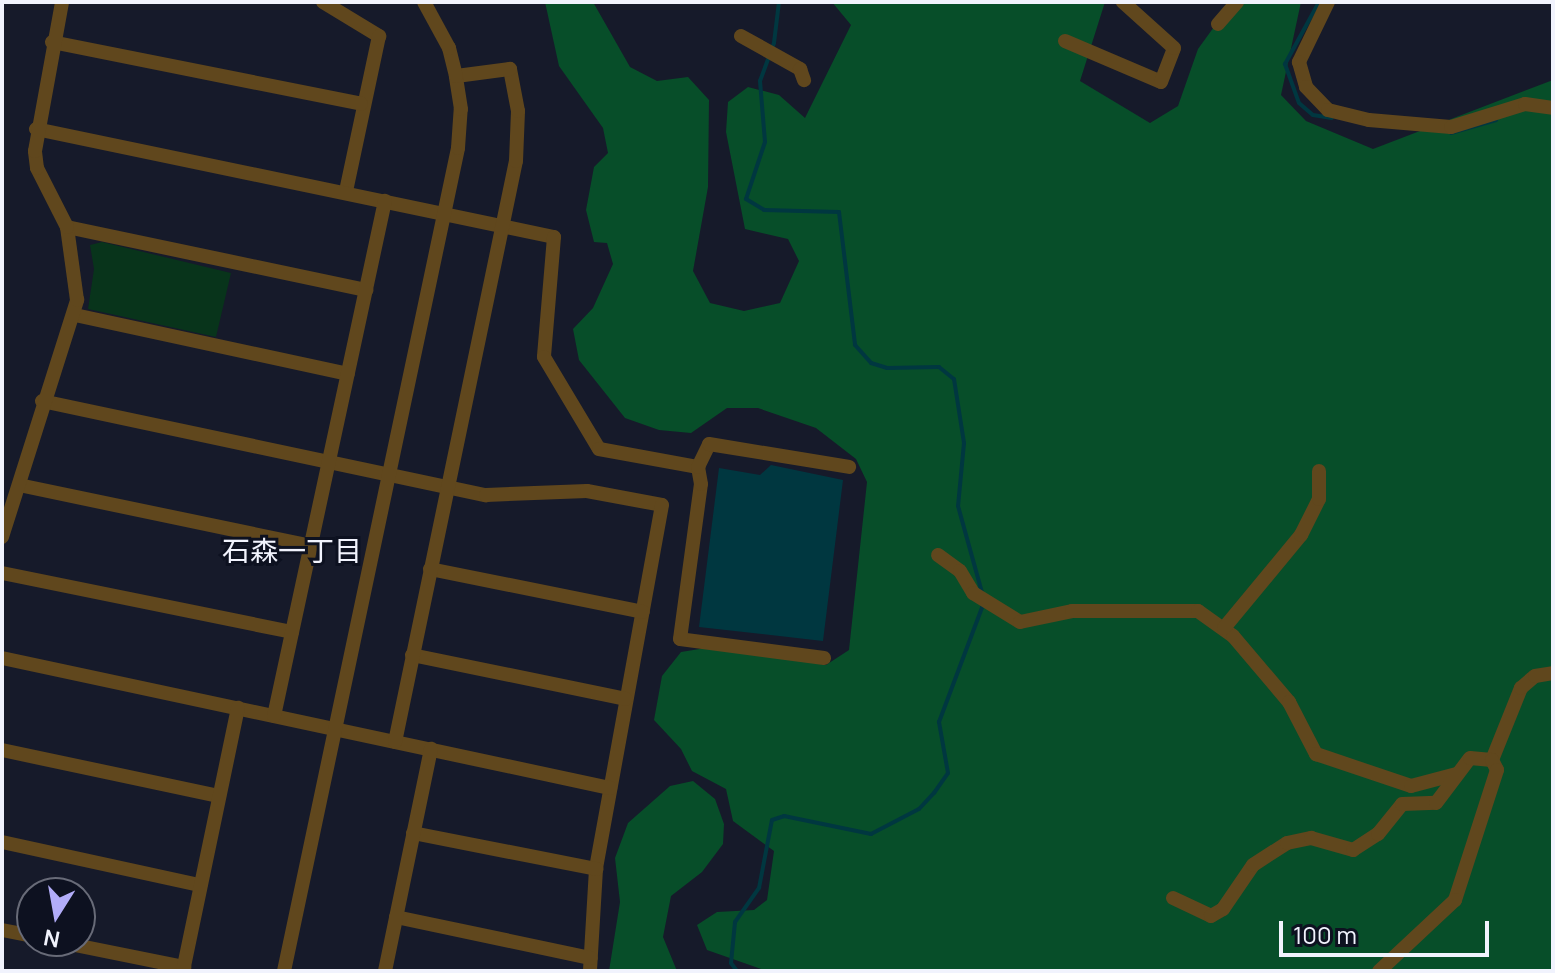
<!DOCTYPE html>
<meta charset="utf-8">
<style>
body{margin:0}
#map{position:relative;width:1555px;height:973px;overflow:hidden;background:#161a2a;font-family:Manrope,"Noto Sans JP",sans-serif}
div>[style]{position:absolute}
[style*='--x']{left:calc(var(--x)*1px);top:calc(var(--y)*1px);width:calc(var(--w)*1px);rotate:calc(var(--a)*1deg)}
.green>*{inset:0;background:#08341b}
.forest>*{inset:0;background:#074e29}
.water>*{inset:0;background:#003740}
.stream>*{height:4px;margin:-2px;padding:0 2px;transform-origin:2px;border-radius:2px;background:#003740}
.minor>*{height:14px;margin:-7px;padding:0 7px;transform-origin:7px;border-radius:7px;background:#60471d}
span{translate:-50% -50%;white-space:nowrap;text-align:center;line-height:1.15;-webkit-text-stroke:6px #0d1120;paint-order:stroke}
.neighbourhood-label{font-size:28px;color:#f1f3fd}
.frame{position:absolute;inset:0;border:4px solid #f1f3fd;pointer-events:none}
.north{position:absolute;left:16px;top:877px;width:80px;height:80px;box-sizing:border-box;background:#0d1120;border:2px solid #686b78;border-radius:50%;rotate:191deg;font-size:22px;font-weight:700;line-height:32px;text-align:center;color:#f1f3fd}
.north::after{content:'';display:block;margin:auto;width:28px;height:36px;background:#b2adf9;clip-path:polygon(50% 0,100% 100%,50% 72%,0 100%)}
.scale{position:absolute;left:1279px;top:921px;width:210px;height:36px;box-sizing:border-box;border:4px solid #f1f3fd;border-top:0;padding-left:10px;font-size:24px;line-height:28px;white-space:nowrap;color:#f1f3fd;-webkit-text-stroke:6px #0d1120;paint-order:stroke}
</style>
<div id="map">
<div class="green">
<i style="clip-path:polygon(102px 242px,231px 273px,216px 337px,88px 309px,94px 269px,90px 245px)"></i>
</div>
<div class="forest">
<i style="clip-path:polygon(545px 2px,593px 2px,630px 67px,657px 81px,688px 77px,709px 100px,708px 187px,693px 271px,710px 303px,744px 311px,780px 303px,799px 261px,788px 239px,745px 229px,726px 132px,728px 102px,748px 87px,779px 95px,805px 118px,851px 25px,832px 2px,1105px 2px,1080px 81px,1150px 123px,1178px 106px,1198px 49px,1232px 2px,1301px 2px,1281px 95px,1306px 121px,1373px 149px,1553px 80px,1553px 971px,767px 971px,707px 950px,697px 925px,717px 912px,754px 910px,767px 900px,774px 851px,733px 821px,726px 789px,692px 771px,681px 749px,654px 720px,662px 676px,681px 652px,718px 646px,826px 665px,849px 650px,867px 482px,856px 459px,816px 428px,758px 408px,727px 408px,691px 433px,659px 430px,625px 418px,579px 360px,573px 329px,593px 308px,613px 264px,607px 243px,594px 242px,586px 210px,594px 167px,608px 153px,603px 128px,559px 66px)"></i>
<i style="clip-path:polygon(693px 781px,715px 799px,724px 824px,723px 844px,702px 872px,671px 896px,663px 937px,677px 971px,609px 971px,620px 902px,615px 858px,628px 823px,670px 786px)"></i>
</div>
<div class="water">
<i style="clip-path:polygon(771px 465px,843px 480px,823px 641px,699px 627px,719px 468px,760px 475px)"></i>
</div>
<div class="stream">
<i style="--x:779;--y:2;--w:41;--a:97"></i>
<i style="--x:774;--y:43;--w:40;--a:110.2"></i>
<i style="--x:760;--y:81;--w:61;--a:85.3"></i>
<i style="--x:765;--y:142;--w:60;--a:108.4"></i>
<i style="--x:746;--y:199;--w:21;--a:31"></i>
<i style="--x:764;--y:210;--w:75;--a:1.5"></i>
<i style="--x:839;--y:212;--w:134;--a:83.1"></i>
<i style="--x:855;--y:345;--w:24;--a:48"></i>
<i style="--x:871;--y:363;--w:17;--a:17"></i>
<i style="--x:887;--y:368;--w:52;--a:-1.1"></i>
<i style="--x:939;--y:367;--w:19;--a:39"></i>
<i style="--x:954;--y:379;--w:65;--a:81.1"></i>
<i style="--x:964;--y:443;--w:63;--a:95.4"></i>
<i style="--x:958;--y:506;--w:93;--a:74.5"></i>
<i style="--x:1319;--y:2;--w:71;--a:118.7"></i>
<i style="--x:1285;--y:64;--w:41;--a:70.3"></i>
<i style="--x:1299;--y:103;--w:18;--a:41"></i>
<i style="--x:1313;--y:115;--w:19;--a:9"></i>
<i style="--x:1451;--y:133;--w:47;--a:-16.1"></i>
<i style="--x:737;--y:971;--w:10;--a:-127"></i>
<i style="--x:731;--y:963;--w:41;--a:-84.4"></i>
<i style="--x:735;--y:922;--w:42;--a:-54.8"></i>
<i style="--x:759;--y:888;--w:69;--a:-79.2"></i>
<i style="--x:772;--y:820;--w:13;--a:-18"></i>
<i style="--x:784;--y:816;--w:89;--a:11.7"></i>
<i style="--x:871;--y:834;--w:54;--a:-27.5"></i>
<i style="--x:919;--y:809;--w:22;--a:-47"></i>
<i style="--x:934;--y:793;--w:24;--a:-55"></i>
<i style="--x:948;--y:773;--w:52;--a:-100"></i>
<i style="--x:939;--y:722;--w:125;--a:-69.4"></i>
</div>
<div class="minor">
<i style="--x:323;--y:2;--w:66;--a:31.3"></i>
<i style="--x:379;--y:36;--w:158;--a:102"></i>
<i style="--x:1328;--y:2;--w:67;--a:115.8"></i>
<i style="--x:1299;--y:62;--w:26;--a:74"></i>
<i style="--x:1306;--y:87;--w:32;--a:46"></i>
<i style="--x:1328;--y:110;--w:42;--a:13.7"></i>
<i style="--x:1369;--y:120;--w:82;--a:4.9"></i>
<i style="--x:1451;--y:127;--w:77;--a:-17.3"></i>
<i style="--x:1525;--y:104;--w:28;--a:8"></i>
<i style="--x:1218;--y:24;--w:29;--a:-49"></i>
<i style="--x:741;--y:36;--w:68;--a:29.2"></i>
<i style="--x:800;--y:69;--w:12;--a:70"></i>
<i style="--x:1065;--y:41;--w:104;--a:23.1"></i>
<i style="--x:1161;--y:82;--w:36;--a:-69"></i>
<i style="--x:1174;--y:48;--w:69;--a:-138"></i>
<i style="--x:52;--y:42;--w:315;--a:11.3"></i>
<i style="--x:36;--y:129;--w:529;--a:11.78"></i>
<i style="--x:554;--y:237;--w:120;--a:94.8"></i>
<i style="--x:544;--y:357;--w:107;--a:59.1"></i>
<i style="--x:599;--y:449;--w:101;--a:10.3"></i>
<i style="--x:67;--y:227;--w:306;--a:11.9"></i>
<i style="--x:75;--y:315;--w:279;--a:12.2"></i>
<i style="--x:42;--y:401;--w:454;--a:12"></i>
<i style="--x:486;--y:495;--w:101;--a:-2.3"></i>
<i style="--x:587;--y:491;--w:76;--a:10.6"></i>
<i style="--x:662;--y:505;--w:370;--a:100.3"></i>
<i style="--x:596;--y:869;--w:102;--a:93.4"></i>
<i style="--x:19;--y:485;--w:298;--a:11.8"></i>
<i style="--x:2;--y:537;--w:249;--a:-72.4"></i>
<i style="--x:77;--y:300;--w:74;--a:-97.8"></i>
<i style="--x:67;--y:227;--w:66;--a:-117"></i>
<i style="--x:37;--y:168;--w:17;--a:-97"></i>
<i style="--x:35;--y:151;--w:151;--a:-79.7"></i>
<i style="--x:938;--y:555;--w:27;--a:36"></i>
<i style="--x:960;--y:571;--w:26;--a:59"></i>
<i style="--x:973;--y:593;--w:55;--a:31.7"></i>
<i style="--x:1020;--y:622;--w:53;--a:-11.9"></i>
<i style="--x:1072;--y:611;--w:126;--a:0"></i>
<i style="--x:1198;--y:611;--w:43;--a:35.5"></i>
<i style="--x:1233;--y:636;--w:87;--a:49.7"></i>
<i style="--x:1289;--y:702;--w:59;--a:62.6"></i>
<i style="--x:1316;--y:754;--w:100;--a:18.6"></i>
<i style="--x:1411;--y:786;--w:47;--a:-14.9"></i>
<i style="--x:430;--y:569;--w:217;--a:11.4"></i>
<i style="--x:2;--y:573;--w:296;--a:11.5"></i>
<i style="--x:1224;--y:628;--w:121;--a:-50.4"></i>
<i style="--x:1301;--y:535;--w:40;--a:-63.4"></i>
<i style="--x:1319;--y:499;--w:28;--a:-90"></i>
<i style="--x:412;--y:655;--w:218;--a:11.6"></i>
<i style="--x:2;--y:658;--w:622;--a:12.07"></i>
<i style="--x:824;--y:658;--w:145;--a:-172.5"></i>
<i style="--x:680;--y:639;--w:156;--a:-82.3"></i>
<i style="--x:701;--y:484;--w:17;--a:-100"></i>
<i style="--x:698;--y:467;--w:25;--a:-64"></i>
<i style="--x:709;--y:444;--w:142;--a:9.3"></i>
<i style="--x:274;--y:716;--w:527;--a:-77.84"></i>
<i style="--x:395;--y:742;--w:593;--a:-78.24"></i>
<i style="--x:516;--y:161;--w:50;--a:-87.7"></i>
<i style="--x:518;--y:111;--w:43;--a:-100.8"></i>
<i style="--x:510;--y:69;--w:54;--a:172.6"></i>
<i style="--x:2;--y:750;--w:222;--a:12"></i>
<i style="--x:1492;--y:760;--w:78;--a:-68.1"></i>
<i style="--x:1521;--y:688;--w:18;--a:-41"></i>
<i style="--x:1535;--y:676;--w:18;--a:-9"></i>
<i style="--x:413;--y:833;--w:187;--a:11.1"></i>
<i style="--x:2;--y:842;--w:203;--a:12.3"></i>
<i style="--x:1173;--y:898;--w:42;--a:25.3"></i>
<i style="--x:1211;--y:916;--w:14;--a:-30"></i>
<i style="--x:1223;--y:909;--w:53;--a:-55.7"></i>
<i style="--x:1253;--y:865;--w:40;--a:-32.9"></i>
<i style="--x:1287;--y:843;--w:25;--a:-12"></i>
<i style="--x:1311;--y:838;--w:44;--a:15.9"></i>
<i style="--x:1353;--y:850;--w:30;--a:-33"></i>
<i style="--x:1378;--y:834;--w:38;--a:-51"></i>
<i style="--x:1402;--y:804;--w:34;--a:-2"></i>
<i style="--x:1436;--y:803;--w:56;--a:-52.9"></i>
<i style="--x:1470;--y:758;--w:22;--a:5"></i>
<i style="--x:1492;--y:760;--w:11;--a:63"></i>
<i style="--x:1497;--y:770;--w:137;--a:107.9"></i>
<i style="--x:1455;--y:900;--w:104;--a:136.9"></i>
<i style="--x:396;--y:917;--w:199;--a:11.9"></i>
<i style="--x:2;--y:930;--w:31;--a:11"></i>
<i style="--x:55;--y:941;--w:132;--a:11.4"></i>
<i style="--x:183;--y:971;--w:269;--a:-78.2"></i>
<i style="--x:284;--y:971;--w:841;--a:-78.06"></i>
<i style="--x:458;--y:148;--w:39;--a:-86"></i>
<i style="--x:461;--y:109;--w:33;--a:-99"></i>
<i style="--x:456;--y:76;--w:29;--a:-104"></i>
<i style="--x:449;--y:48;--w:52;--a:-118.5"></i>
<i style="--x:385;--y:971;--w:227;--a:-78.3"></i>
</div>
<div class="neighbourhood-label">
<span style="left:292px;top:550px">石森一丁目</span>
</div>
<div class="frame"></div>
<div class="north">N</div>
<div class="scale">100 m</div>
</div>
